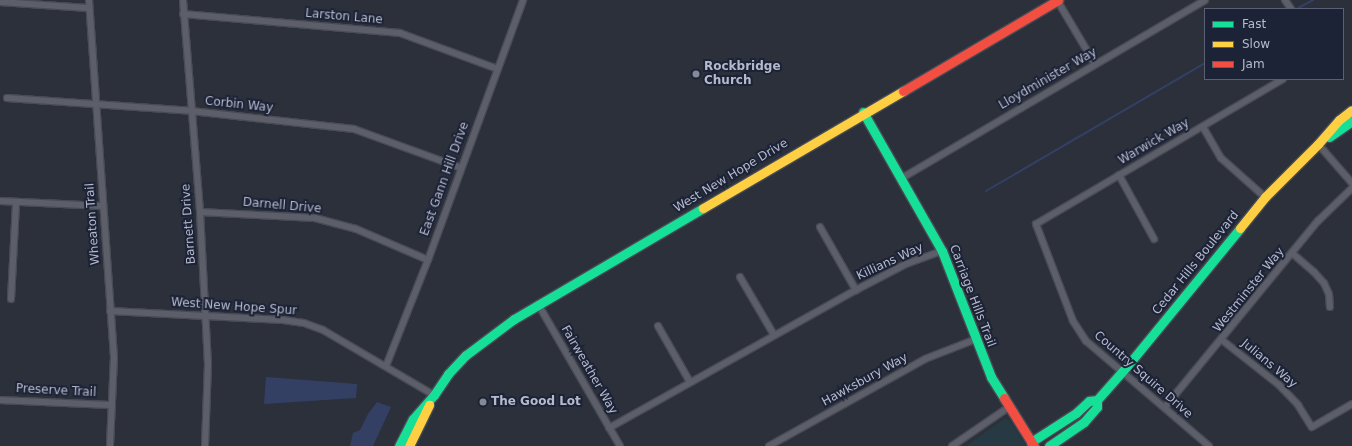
<!DOCTYPE html>
<style>
body{margin:0}
#map{position:relative;width:1352px;height:446px;overflow:hidden;background:#2b303b;font-family:"DejaVu Sans",sans-serif}
div>[style]{position:absolute}
[style*='--x']{left:calc(var(--x)*1px);top:calc(var(--y)*1px);width:calc(var(--w)*1px);rotate:calc(var(--a)*1deg)}
.green>*{inset:0;background:#273942}
.water>*{inset:0;background:#343f64}
.stream>*{height:2px;margin:-1px;padding:0 1px;transform-origin:1px;border-radius:1px;background:#343f64}
.roads{filter:drop-shadow(1px 0 #484b54) drop-shadow(-1px 0 #484b54) drop-shadow(0 1px #484b54) drop-shadow(0 -1px #484b54)}
.street>*{height:6px;margin:-3px;padding:0 3px;transform-origin:3px;border-radius:3px;background:#5c5e69}
.fast>*{height:9px;margin:-4.5px;padding:0 4.5px;transform-origin:4.5px;border-radius:4.5px;background:#16e098}
.slow>*{height:9px;margin:-4.5px;padding:0 4.5px;transform-origin:4.5px;border-radius:4.5px;background:#ffcf43}
.jam>*{height:9px;margin:-4.5px;padding:0 4.5px;transform-origin:4.5px;border-radius:4.5px;background:#f24e42}
.dots>*{width:11px;height:11px;translate:-50% -50%;box-sizing:border-box;border:2px solid #1d2337;border-radius:50%}
span{translate:-50% -50%;white-space:nowrap;text-align:center;line-height:1.15;-webkit-text-stroke:4px #1d2337;paint-order:stroke}
.street-label{font-size:12px;color:#b6bacc}
.poi-label{font-size:12px;color:#b6bacc;font-weight:700}
.left{translate:0 -50%;text-align:left}
.legend{position:absolute;left:1204px;top:8px;width:140px;height:72px;box-sizing:border-box;background:#1d2337;border:1px solid #5a5f73;margin:0;padding:5px 7px;list-style:none;font-size:12px;color:#b6bacc}
.legend li{display:flex;align-items:center;gap:8px;height:20px}
.legend b{width:20px;border:1px solid #5a5f73}
</style>
<div id="map">
<div class="green">
<i style="clip-path:polygon(1004px 419px,1010px 420px,1026px 446px,966px 446px)"></i>
</div>
<div class="water">
<i style="clip-path:polygon(266px 377px,357px 384px,356px 398px,264px 404px)"></i>
<i style="clip-path:polygon(377px 402px,391px 407px,373px 446px,350px 446px,353px 433px,360px 430px,368px 414px)"></i>
</div>
<div class="stream">
<i style="--x:1298;--y:8;--w:17;--a:-28"></i>
<i style="--x:986;--y:191;--w:254;--a:-30.3"></i>
</div>
<div class="roads">
<div class="street">
<i style="--x:89;--y:0;--w:358;--a:86"></i>
<i style="--x:114;--y:357;--w:89;--a:92.6"></i>
<i style="--x:183;--y:0;--w:213;--a:85.4"></i>
<i style="--x:200;--y:212;--w:152;--a:87"></i>
<i style="--x:208;--y:364;--w:82;--a:92.1"></i>
<i style="--x:1057;--y:0;--w:74;--a:59.3"></i>
<i style="--x:1285;--y:0;--w:11;--a:56"></i>
<i style="--x:0;--y:2;--w:88;--a:3.9"></i>
<i style="--x:183;--y:14;--w:218;--a:5"></i>
<i style="--x:400;--y:33;--w:104;--a:20.2"></i>
<i style="--x:7;--y:98;--w:184;--a:4"></i>
<i style="--x:191;--y:111;--w:164;--a:6.3"></i>
<i style="--x:354;--y:129;--w:114;--a:20"></i>
<i style="--x:1203;--y:127;--w:36;--a:60"></i>
<i style="--x:1221;--y:158;--w:59;--a:41.6"></i>
<i style="--x:1318;--y:144;--w:52;--a:48.9"></i>
<i style="--x:1119;--y:175;--w:73;--a:61.3"></i>
<i style="--x:902;--y:178;--w:351;--a:-30.4"></i>
<i style="--x:0;--y:201;--w:103;--a:2.8"></i>
<i style="--x:200;--y:212;--w:115;--a:3"></i>
<i style="--x:315;--y:218;--w:42;--a:15"></i>
<i style="--x:356;--y:229;--w:78;--a:23.3"></i>
<i style="--x:820;--y:227;--w:73;--a:60.3"></i>
<i style="--x:1292;--y:253;--w:29;--a:41"></i>
<i style="--x:1314;--y:272;--w:15;--a:48"></i>
<i style="--x:1324;--y:283;--w:12;--a:66"></i>
<i style="--x:1329;--y:294;--w:13;--a:86"></i>
<i style="--x:740;--y:277;--w:67;--a:59.6"></i>
<i style="--x:11;--y:299;--w:97;--a:-87"></i>
<i style="--x:538;--y:304;--w:164;--a:60"></i>
<i style="--x:110;--y:311;--w:173;--a:3"></i>
<i style="--x:283;--y:320;--w:21;--a:8"></i>
<i style="--x:304;--y:323;--w:20;--a:20"></i>
<i style="--x:323;--y:330;--w:129;--a:30.4"></i>
<i style="--x:658;--y:326;--w:64;--a:60.3"></i>
<i style="--x:1222;--y:340;--w:73;--a:38.3"></i>
<i style="--x:1279;--y:385;--w:28;--a:46"></i>
<i style="--x:1298;--y:405;--w:26;--a:58"></i>
<i style="--x:1312;--y:427;--w:46;--a:-29.9"></i>
<i style="--x:386;--y:366;--w:114;--a:-68.4"></i>
<i style="--x:428;--y:260;--w:277;--a:-69.9"></i>
<i style="--x:0;--y:400;--w:112;--a:2.6"></i>
<i style="--x:1165;--y:407;--w:241;--a:-50.6"></i>
<i style="--x:1318;--y:221;--w:47;--a:-44.1"></i>
<i style="--x:609;--y:428;--w:283;--a:-29.2"></i>
<i style="--x:856;--y:290;--w:56;--a:-27.5"></i>
<i style="--x:906;--y:264;--w:38;--a:-20"></i>
<i style="--x:769;--y:446;--w:179;--a:-29.1"></i>
<i style="--x:925;--y:359;--w:55;--a:-21.4"></i>
<i style="--x:952;--y:446;--w:69;--a:-34.4"></i>
<i style="--x:1209;--y:446;--w:162;--a:-139.5"></i>
<i style="--x:1086;--y:341;--w:24;--a:-123"></i>
<i style="--x:1073;--y:321;--w:104;--a:-110.9"></i>
<i style="--x:1036;--y:224;--w:286;--a:-30.4"></i>
</div>
<div class="fast">
<i style="--x:863;--y:112;--w:160;--a:60.4"></i>
<i style="--x:942;--y:251;--w:135;--a:68.7"></i>
<i style="--x:991;--y:377;--w:25;--a:58"></i>
<i style="--x:1329;--y:137;--w:28;--a:-35"></i>
<i style="--x:1031;--y:442;--w:54;--a:-32.8"></i>
<i style="--x:1076;--y:413;--w:18;--a:-43"></i>
<i style="--x:1089;--y:401;--w:8;--a:-7"></i>
<i style="--x:1097;--y:400;--w:47;--a:-48.5"></i>
<i style="--x:1128;--y:365;--w:177;--a:-50.7"></i>
<i style="--x:399;--y:446;--w:30;--a:-63"></i>
<i style="--x:413;--y:419;--w:32;--a:-49"></i>
<i style="--x:434;--y:395;--w:25;--a:-56"></i>
<i style="--x:448;--y:374;--w:26;--a:-47"></i>
<i style="--x:466;--y:355;--w:60;--a:-36.9"></i>
<i style="--x:514;--y:319;--w:219;--a:-30.4"></i>
<i style="--x:1049;--y:446;--w:42;--a:-34.4"></i>
<i style="--x:1084;--y:422;--w:20;--a:-49"></i>
<i style="--x:1097;--y:407;--w:7;--a:-90"></i>
</div>
<div class="slow">
<i style="--x:703;--y:208;--w:232;--a:-30.3"></i>
<i style="--x:1240;--y:228;--w:40;--a:-51"></i>
<i style="--x:1265;--y:197;--w:75;--a:-45"></i>
<i style="--x:1318;--y:144;--w:32;--a:-49"></i>
<i style="--x:1339;--y:120;--w:16;--a:-38"></i>
<i style="--x:409;--y:446;--w:46;--a:-64"></i>
</div>
<div class="jam">
<i style="--x:903;--y:91;--w:180;--a:-30.4"></i>
<i style="--x:1004;--y:398;--w:57;--a:58"></i>
</div>
</div>
<div class="dots">
<i style="left:696px;top:74px;background:#858a99"></i>
<i style="left:483px;top:402px;background:#858a99"></i>
</div>
<div class="street-label">
<span style="left:344px;top:17px;rotate:5deg">Larston Lane</span>
<span style="left:1048px;top:79px;rotate:-30deg">Lloydminister Way</span>
<span style="left:239px;top:105px;rotate:6deg">Corbin Way</span>
<span style="left:1154px;top:142px;rotate:-30deg">Warwick Way</span>
<span style="left:731px;top:176px;rotate:-31deg">West New Hope Drive</span>
<span style="left:445px;top:179px;rotate:-70deg">East Gann Hill Drive</span>
<span style="left:282px;top:206px;rotate:5deg">Darnell Drive</span>
<span style="left:93px;top:224px;rotate:-94deg">Wheaton Trail</span>
<span style="left:189px;top:224px;rotate:-94deg">Barnett Drive</span>
<span style="left:890px;top:262px;rotate:-25deg">Killians Way</span>
<span style="left:1196px;top:263px;rotate:-51deg">Cedar Hills Boulevard</span>
<span style="left:1249px;top:290px;rotate:-51deg">Westminster Way</span>
<span style="left:972px;top:296px;rotate:69deg">Carriage Hills Trail</span>
<span style="left:234px;top:307px;rotate:4deg">West New Hope Spur</span>
<span style="left:1269px;top:364px;rotate:40deg">Julians Way</span>
<span style="left:589px;top:370px;rotate:60deg">Fairweather Way</span>
<span style="left:1143px;top:375px;rotate:41deg">Country Squire Drive</span>
<span style="left:865px;top:380px;rotate:-29deg">Hawksbury Way</span>
<span style="left:56px;top:391px;rotate:3deg">Preserve Trail</span>
</div>
<div class="poi-label">
<span class="left" style="left:704px;top:74px">Rockbridge<br>Church</span>
<span class="left" style="left:491px;top:402px">The Good Lot</span>
</div>
<ul class="legend">
<li><b style="height:5px;background:#16e098"></b>Fast</li>
<li><b style="height:5px;background:#ffcf43"></b>Slow</li>
<li><b style="height:5px;background:#f24e42"></b>Jam</li>
</ul>
</div>
